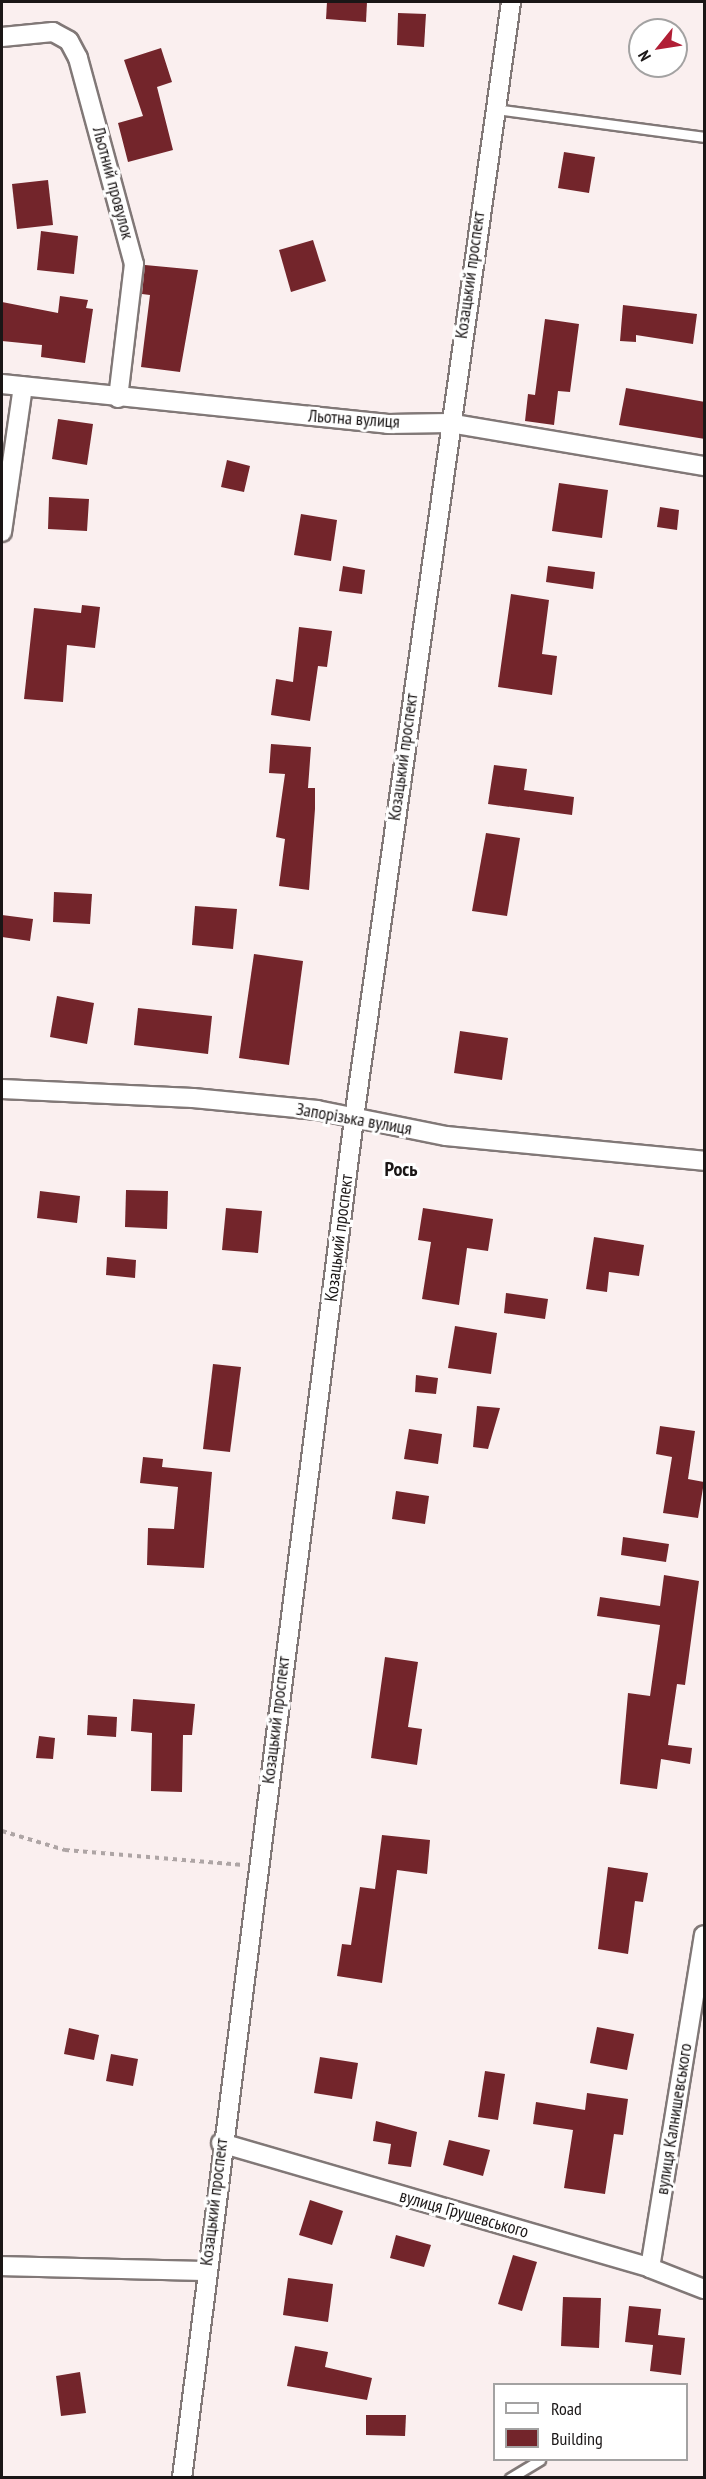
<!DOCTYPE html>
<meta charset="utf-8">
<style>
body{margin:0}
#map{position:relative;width:706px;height:2479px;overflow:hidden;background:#faefef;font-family:"PT Sans Narrow",sans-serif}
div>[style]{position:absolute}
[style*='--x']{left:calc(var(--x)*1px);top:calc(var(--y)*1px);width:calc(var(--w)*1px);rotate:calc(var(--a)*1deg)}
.building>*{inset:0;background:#73252b}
.path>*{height:4px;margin-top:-2px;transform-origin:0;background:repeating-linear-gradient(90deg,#aea5a5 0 4.5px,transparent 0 9px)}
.roads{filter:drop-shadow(2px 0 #817877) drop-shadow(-2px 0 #817877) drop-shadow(0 2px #817877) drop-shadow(0 -2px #817877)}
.lane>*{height:9px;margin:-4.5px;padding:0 4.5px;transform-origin:4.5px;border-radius:4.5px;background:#fff}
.street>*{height:18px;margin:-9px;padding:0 9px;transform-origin:9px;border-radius:9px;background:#fff}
span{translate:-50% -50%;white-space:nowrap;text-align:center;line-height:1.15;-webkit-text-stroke:6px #fff;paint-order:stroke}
.street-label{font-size:18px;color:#1a1616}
.neighbourhood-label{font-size:20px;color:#1a1616;font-weight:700}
.frame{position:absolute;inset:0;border:3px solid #1a1616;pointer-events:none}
.legend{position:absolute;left:493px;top:2383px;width:195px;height:78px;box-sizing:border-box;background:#fff;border:2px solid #a3a2a2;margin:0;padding:8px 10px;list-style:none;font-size:18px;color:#1a1616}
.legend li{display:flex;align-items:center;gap:12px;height:30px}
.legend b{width:30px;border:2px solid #a3a2a2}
.north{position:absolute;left:628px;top:18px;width:60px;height:60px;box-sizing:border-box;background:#fff;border:2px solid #a3a2a2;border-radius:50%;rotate:240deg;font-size:16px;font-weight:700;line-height:24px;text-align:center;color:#1a1616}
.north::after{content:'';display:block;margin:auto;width:21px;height:27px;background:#b11e35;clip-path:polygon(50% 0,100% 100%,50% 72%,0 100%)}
</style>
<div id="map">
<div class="building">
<i style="clip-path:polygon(327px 2px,367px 2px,366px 22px,326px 19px)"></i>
<i style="clip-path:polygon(398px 13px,426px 14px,424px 47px,397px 45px)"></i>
<i style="clip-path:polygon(161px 48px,172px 82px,157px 87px,173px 150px,128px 162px,118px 123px,143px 116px,124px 60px)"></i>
<i style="clip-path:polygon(564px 152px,595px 157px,589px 193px,558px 188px)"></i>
<i style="clip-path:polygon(48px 180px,53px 225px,17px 229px,12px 184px)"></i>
<i style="clip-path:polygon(41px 231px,78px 236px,74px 274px,37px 270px)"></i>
<i style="clip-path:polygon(313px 240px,326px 281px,291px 292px,279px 250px)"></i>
<i style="clip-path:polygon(145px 265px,198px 270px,180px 372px,141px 367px,150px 295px,142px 294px)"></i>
<i style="clip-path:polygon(60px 296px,88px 300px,86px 308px,93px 309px,85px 363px,41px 357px,42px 345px,2px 341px,2px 302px,58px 313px)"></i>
<i style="clip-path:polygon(623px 305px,697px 314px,693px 344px,636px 335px,636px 342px,620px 341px)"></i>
<i style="clip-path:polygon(545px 319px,579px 324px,570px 392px,558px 391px,554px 425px,525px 421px,528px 394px,535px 395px)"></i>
<i style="clip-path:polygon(626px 388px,705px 402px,705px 439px,619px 425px)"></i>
<i style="clip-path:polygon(58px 419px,93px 424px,87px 465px,52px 459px)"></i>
<i style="clip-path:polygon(227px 460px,250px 466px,244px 492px,221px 487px)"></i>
<i style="clip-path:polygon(559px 483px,608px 490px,602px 538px,552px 531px)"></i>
<i style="clip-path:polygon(49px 497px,89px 499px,87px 531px,48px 529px)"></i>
<i style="clip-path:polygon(660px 507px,679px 510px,677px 530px,657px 527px)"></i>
<i style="clip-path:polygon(301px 514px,337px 520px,331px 561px,294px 555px)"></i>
<i style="clip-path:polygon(343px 566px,365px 570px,362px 594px,339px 591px)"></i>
<i style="clip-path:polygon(548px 566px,595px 572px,593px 589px,546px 582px)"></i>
<i style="clip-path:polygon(511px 594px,549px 600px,542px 654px,557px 656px,552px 695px,498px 687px)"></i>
<i style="clip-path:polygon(82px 605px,100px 607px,95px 648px,67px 645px,63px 702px,24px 699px,34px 608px,81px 613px)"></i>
<i style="clip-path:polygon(299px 627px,332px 631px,327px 667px,318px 666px,310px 721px,271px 715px,276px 679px,293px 682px)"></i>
<i style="clip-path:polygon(271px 744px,311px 747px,308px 788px,315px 788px,315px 809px,309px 890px,279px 886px,285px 839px,276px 837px,285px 774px,269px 773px)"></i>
<i style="clip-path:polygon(494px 765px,527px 769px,524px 790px,574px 797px,572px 815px,488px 804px)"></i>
<i style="clip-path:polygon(486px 833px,520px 838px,507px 916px,472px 911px)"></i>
<i style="clip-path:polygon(54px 892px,92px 894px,90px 924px,53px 922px)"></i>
<i style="clip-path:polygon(195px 906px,237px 909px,233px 949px,192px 945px)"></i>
<i style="clip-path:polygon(2px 915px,33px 919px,30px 941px,2px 937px)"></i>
<i style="clip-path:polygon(254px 954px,303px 961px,289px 1065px,239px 1058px)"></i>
<i style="clip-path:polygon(57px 996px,94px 1003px,87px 1044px,50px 1037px)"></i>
<i style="clip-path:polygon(138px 1008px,212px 1016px,208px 1054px,134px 1045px)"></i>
<i style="clip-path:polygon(460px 1031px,508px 1038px,502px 1080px,454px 1073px)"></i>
<i style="clip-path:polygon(126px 1190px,168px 1191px,167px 1229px,125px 1227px)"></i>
<i style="clip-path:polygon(40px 1191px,80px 1196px,77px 1223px,37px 1218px)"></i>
<i style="clip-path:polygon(226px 1208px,262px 1211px,258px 1253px,222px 1250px)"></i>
<i style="clip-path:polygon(423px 1208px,493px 1219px,488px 1251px,467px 1248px,459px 1305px,422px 1299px,431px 1242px,418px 1240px)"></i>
<i style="clip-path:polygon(594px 1237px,644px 1245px,639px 1276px,609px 1272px,607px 1292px,586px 1289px)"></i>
<i style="clip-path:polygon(107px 1257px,136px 1260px,135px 1278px,106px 1275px)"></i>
<i style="clip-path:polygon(506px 1293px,548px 1299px,545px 1319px,504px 1313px)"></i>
<i style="clip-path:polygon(455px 1326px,497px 1333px,491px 1374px,448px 1368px)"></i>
<i style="clip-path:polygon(213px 1364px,241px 1367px,230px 1452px,203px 1449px)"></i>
<i style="clip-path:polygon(416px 1375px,438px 1378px,436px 1394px,415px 1392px)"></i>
<i style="clip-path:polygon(477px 1406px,500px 1408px,488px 1449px,473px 1447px)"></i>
<i style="clip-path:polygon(660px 1426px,695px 1431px,688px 1479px,704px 1482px,698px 1518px,663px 1513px,672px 1457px,656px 1454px)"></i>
<i style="clip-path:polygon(409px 1429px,442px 1434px,438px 1464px,404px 1459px)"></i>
<i style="clip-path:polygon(143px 1457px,163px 1459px,162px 1467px,212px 1472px,204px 1568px,147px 1565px,148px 1528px,174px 1529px,178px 1487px,140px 1483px)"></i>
<i style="clip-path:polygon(396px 1491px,429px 1496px,425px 1524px,392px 1519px)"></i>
<i style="clip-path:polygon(623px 1537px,669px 1544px,666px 1562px,621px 1555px)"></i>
<i style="clip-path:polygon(664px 1575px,699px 1581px,685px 1685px,677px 1684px,668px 1745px,692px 1748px,690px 1764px,661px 1759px,657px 1789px,620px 1784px,628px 1693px,650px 1696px,660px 1625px,597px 1616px,600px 1597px,660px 1606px)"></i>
<i style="clip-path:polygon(385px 1657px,418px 1662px,408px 1727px,422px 1729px,417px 1765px,371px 1758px)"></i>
<i style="clip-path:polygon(133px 1699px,195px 1704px,192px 1735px,183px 1735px,182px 1792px,151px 1791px,152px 1733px,131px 1731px)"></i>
<i style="clip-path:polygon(88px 1715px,117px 1717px,116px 1737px,87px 1735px)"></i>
<i style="clip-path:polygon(39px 1736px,55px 1738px,53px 1759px,36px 1758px)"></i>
<i style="clip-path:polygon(382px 1835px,430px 1840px,427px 1874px,397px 1870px,382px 1983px,337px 1976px,342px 1944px,351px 1945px,360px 1887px,375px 1889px)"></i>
<i style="clip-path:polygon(608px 1867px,648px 1873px,643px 1902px,635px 1901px,628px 1954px,598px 1949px)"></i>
<i style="clip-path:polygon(597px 2027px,634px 2034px,627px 2070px,590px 2063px)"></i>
<i style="clip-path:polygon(69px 2028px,99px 2035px,94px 2060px,64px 2054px)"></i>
<i style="clip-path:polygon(111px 2054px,138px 2059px,133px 2086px,106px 2081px)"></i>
<i style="clip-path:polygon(320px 2057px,358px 2063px,352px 2099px,314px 2093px)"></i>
<i style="clip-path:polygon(485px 2071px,505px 2074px,498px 2120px,478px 2117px)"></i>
<i style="clip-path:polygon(587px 2093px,628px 2099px,623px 2135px,614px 2134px,605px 2194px,564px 2188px,573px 2130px,533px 2124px,536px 2102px,585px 2110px)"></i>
<i style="clip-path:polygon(376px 2121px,417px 2132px,411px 2167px,388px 2164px,391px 2144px,373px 2141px)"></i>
<i style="clip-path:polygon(449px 2140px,490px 2150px,483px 2176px,443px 2165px)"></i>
<i style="clip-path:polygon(310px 2200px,343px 2211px,332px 2245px,299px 2235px)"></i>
<i style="clip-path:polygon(396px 2235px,431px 2245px,424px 2267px,390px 2258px)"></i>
<i style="clip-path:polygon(513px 2255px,537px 2262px,522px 2311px,498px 2304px)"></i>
<i style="clip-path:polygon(288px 2278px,333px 2284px,328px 2322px,283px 2315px)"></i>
<i style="clip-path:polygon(563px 2297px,601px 2298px,599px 2348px,561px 2346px)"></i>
<i style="clip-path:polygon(629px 2306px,661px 2309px,658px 2335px,685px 2338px,681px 2375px,650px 2371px,653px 2345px,625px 2342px)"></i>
<i style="clip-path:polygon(295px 2346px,328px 2352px,325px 2367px,372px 2378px,367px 2400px,287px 2386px)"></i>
<i style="clip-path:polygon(80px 2372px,86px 2413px,61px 2416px,56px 2376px)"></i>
<i style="clip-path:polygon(366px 2415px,406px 2415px,405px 2436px,366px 2435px)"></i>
</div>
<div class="path">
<i style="--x:2;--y:1831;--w:66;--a:16.8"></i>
<i style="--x:65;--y:1850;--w:179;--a:4.8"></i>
</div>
<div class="roads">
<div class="lane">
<i style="--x:495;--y:109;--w:211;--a:7.6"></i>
<i style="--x:510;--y:2478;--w:35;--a:-31"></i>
</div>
<div class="street">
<i style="--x:2;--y:37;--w:51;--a:-5.6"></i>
<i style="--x:53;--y:32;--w:18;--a:29"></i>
<i style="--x:69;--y:41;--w:19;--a:62"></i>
<i style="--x:78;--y:58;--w:213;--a:74.8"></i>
<i style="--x:134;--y:264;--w:135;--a:96.8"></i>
<i style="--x:2;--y:384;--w:388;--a:5.9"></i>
<i style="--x:388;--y:424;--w:61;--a:-0.9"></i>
<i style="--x:449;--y:423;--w:259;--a:9.6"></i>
<i style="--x:2;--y:532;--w:147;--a:-81.8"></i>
<i style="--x:2;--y:1089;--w:191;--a:2.7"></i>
<i style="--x:193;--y:1098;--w:125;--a:5.5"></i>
<i style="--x:317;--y:1110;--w:132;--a:11.4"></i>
<i style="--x:446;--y:1136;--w:259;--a:5.5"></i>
<i style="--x:221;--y:2143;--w:447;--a:16.2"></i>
<i style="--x:650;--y:2268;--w:58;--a:21.3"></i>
<i style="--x:2;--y:2266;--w:203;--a:1.4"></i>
<i style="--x:650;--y:2268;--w:337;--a:-80.8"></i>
<i style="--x:182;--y:2478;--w:1371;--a:-82.79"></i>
<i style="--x:354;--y:1118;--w:1127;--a:-81.99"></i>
</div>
</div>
<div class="street-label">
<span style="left:113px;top:183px;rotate:75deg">Льотний провулок</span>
<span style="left:470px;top:275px;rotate:-82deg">Козацький проспект</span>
<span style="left:354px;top:419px;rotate:4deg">Льотна вулиця</span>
<span style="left:403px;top:757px;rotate:-82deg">Козацький проспект</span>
<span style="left:354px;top:1119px;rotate:10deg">Запорізька вулиця</span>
<span style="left:339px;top:1238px;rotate:-83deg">Козацький проспект</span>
<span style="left:276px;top:1720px;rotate:-83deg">Козацький проспект</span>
<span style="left:674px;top:2119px;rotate:-81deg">вулиця Калнишевського</span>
<span style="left:214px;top:2202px;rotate:-83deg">Козацький проспект</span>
<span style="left:464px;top:2214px;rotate:16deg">вулиця Грушевського</span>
</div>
<div class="neighbourhood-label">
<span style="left:401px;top:1169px">Рось</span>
</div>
<div class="frame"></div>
<ul class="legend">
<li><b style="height:8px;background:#fff"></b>Road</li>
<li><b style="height:16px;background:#73252b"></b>Building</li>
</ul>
<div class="north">N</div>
</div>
